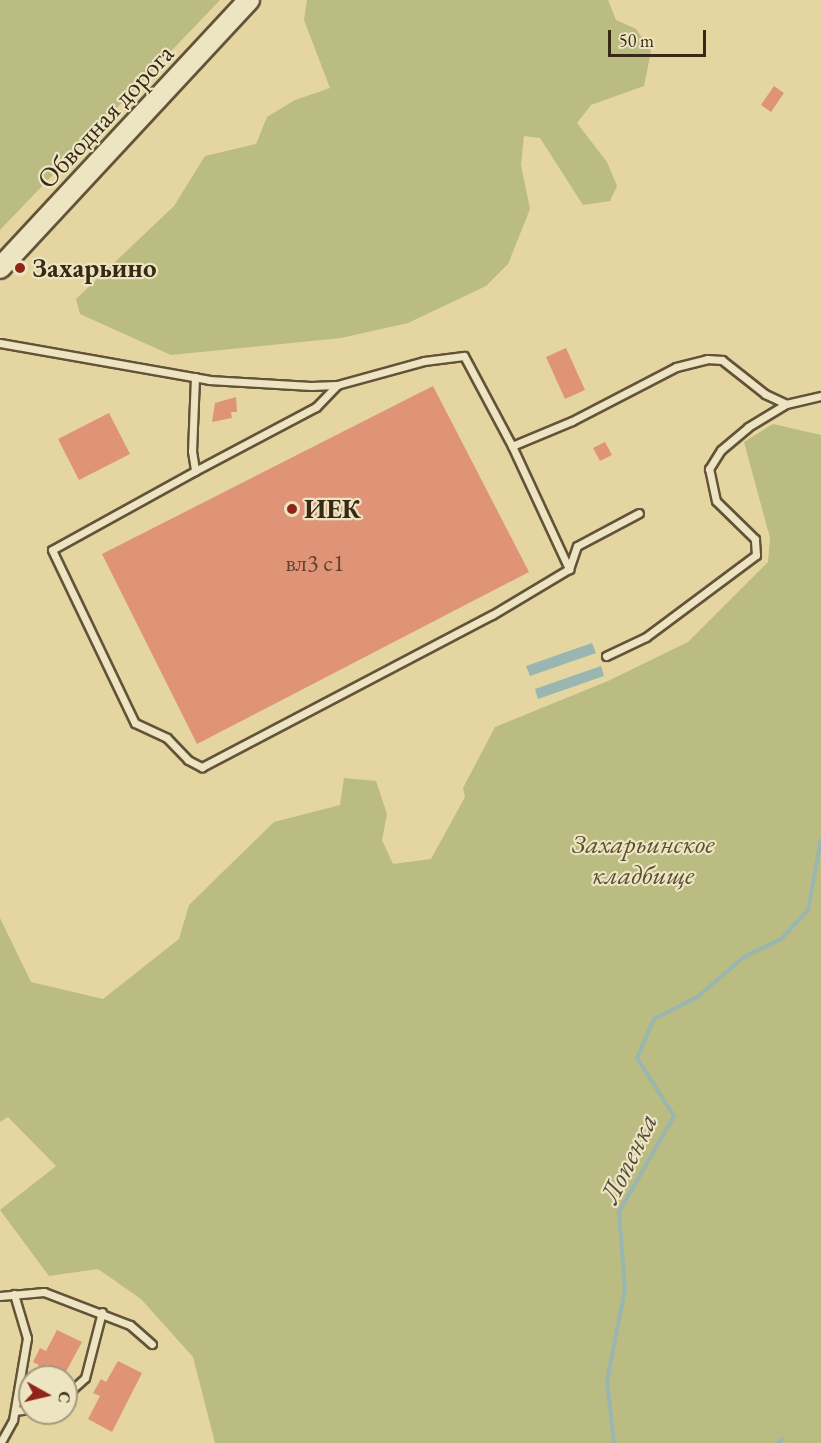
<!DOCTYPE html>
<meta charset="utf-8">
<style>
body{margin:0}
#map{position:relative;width:821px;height:1443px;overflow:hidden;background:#e4d5a1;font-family:"EB Garamond",serif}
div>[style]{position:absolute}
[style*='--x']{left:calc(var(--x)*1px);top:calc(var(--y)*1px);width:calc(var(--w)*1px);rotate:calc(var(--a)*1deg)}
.green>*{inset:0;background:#babc81}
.water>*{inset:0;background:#9ab6b0}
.stream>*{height:4px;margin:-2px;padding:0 2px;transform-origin:2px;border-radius:2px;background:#9ab6b0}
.building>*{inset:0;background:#df9477}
.roads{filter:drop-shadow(2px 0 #635339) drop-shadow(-2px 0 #635339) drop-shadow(0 2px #635339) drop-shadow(0 -2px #635339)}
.service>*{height:7px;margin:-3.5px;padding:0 3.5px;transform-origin:3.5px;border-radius:3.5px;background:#ede4c2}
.secondary>*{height:20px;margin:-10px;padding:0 10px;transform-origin:10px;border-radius:10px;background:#ede4c2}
.dots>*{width:16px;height:16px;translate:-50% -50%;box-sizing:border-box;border:3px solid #ede4c2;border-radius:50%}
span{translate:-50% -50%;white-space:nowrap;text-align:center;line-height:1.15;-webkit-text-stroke:4.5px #ede4c2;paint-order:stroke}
.number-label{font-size:24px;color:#62432e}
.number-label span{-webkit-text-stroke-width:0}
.street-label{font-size:27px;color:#382816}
.poi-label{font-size:27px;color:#382816;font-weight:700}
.left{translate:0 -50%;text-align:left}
.park-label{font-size:27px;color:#584d31;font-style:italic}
.water-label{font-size:28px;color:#504c3c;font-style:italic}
.north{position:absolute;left:18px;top:1365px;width:60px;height:60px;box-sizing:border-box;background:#ede4c2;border:2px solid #a5997d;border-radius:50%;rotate:98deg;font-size:16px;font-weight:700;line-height:24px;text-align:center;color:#382816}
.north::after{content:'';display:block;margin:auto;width:21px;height:27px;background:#8f2418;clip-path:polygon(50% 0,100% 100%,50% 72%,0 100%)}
.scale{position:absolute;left:608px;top:30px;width:98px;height:27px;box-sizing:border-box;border:3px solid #382816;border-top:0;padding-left:8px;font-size:18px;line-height:21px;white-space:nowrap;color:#382816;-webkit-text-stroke:4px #ede4c2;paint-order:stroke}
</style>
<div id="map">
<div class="green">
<i style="clip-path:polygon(0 0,220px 0,0 230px)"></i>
<i style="clip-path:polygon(307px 0,608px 0,616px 20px,636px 29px,651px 51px,644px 86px,591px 105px,577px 123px,607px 162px,617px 186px,610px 201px,583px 205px,540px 138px,524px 136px,521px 165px,530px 209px,508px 264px,486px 286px,408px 323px,341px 338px,171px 355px,80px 314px,76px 299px,174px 206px,205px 156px,256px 144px,267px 117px,295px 100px,330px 88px,304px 20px)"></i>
<i style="clip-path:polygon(773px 424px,821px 435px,821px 1443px,215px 1443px,193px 1357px,141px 1299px,98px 1269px,49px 1276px,0 1210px,56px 1166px,8px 1117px,0 1122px,0 918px,31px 982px,103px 999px,179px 939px,189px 905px,274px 822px,340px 805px,344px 778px,376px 781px,387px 814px,382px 840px,393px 864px,431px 859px,465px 797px,463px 788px,495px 727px,608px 681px,688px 642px,768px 562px,770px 538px,744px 442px)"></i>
</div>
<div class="water">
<i style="clip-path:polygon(592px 643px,596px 653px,530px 676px,526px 666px)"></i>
<i style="clip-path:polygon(601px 666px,604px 676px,538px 699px,535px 689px)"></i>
</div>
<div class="stream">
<i style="--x:614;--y:1443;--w:62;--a:-96.4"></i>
<i style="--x:607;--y:1381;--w:94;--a:-78.9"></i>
<i style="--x:625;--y:1289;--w:77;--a:-94.5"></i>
<i style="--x:619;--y:1212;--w:111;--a:-60.2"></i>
<i style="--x:674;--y:1116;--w:69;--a:-122.5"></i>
<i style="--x:637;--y:1058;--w:43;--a:-66.4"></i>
<i style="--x:654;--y:1019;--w:48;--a:-27.1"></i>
<i style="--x:697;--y:997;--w:62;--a:-40.4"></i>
<i style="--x:744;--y:957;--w:41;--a:-25.9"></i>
<i style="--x:781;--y:939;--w:40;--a:-47"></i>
<i style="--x:808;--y:910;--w:71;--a:-79.5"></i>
<i style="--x:778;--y:1443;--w:6;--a:-39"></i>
</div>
<div class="building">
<i style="clip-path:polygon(774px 86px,784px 93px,771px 112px,761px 105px)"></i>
<i style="clip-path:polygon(566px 348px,585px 390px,565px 399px,546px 357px)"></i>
<i style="clip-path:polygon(433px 386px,529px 572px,197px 744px,102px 554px)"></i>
<i style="clip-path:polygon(236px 397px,237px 412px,231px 412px,232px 418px,212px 422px,215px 403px)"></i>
<i style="clip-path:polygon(109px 413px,130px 454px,79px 480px,58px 439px)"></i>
<i style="clip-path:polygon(605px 442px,612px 455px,600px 461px,593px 448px)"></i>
<i style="clip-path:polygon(57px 1330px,82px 1342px,63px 1377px,33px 1377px,39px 1365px,33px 1362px,40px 1348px,46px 1351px)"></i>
<i style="clip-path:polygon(118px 1361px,142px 1373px,112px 1432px,88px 1419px,100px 1396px,93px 1393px,101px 1379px,106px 1382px)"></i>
</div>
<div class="roads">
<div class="service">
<i style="--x:0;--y:343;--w:212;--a:10"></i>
<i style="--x:209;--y:380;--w:102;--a:3.4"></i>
<i style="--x:311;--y:386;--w:26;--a:-2"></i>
<i style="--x:337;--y:385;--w:90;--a:-15.4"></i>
<i style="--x:424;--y:361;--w:40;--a:-7.1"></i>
<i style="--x:464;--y:356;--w:102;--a:61.9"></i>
<i style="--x:512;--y:446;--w:136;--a:65.1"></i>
<i style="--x:195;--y:377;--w:74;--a:92.3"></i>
<i style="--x:192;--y:451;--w:20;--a:81"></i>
<i style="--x:195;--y:471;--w:163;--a:151.1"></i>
<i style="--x:52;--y:550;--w:192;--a:64.4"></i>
<i style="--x:135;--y:723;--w:35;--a:25"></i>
<i style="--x:167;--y:738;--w:30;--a:46"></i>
<i style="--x:188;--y:760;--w:16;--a:27"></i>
<i style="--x:202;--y:767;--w:327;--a:-27.7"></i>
<i style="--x:492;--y:615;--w:90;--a:-30.9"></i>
<i style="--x:569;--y:569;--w:24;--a:-71"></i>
<i style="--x:577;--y:546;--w:70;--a:-28"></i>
<i style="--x:512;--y:446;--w:65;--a:-22.6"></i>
<i style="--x:572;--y:421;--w:117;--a:-27.4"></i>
<i style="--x:676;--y:367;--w:32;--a:-14"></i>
<i style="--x:707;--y:359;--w:15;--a:4"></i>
<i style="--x:722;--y:360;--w:55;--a:38.3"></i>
<i style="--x:765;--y:394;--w:23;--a:25"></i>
<i style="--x:786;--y:404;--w:36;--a:-13"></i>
<i style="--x:195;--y:471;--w:137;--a:-27.9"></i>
<i style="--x:316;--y:407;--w:30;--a:-46"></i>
<i style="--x:606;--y:656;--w:44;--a:-25.4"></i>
<i style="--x:646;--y:637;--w:137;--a:-36.7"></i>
<i style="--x:756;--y:555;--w:16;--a:-94"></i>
<i style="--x:755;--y:539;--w:54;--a:-135.7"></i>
<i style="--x:716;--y:501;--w:33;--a:-102"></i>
<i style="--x:709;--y:469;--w:22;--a:-58"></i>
<i style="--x:721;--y:450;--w:35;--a:-40"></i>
<i style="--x:748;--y:427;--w:44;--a:-31.2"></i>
<i style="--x:0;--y:1296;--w:44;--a:-5.2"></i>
<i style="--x:44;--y:1292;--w:92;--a:21"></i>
<i style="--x:130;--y:1325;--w:29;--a:41"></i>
<i style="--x:66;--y:1395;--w:25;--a:-42"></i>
<i style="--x:85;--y:1378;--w:68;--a:-75.6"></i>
<i style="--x:15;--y:1411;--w:15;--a:-8"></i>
<i style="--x:2;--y:1440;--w:23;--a:-61"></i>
<i style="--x:13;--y:1420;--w:83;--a:-80.3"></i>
<i style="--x:27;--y:1338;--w:46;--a:-106.5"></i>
</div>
<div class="secondary">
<i style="--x:0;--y:268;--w:366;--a:-47.1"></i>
</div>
</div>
<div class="dots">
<i style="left:20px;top:268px;background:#8f2418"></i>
<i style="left:292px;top:509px;background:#8f2418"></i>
</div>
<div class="number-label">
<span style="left:315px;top:563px">вл3 с1</span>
</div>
<div class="street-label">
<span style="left:105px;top:116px;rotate:-47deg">Обводная дорога</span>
</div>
<div class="poi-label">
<span class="left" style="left:32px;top:268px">Захарьино</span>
<span class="left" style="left:304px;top:509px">ИЕК</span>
</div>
<div class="park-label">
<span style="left:643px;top:859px">Захарьинское<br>кладбище</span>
</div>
<div class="water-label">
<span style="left:628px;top:1158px;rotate:-64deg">Лопенка</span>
</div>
<div class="north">С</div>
<div class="scale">50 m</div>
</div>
